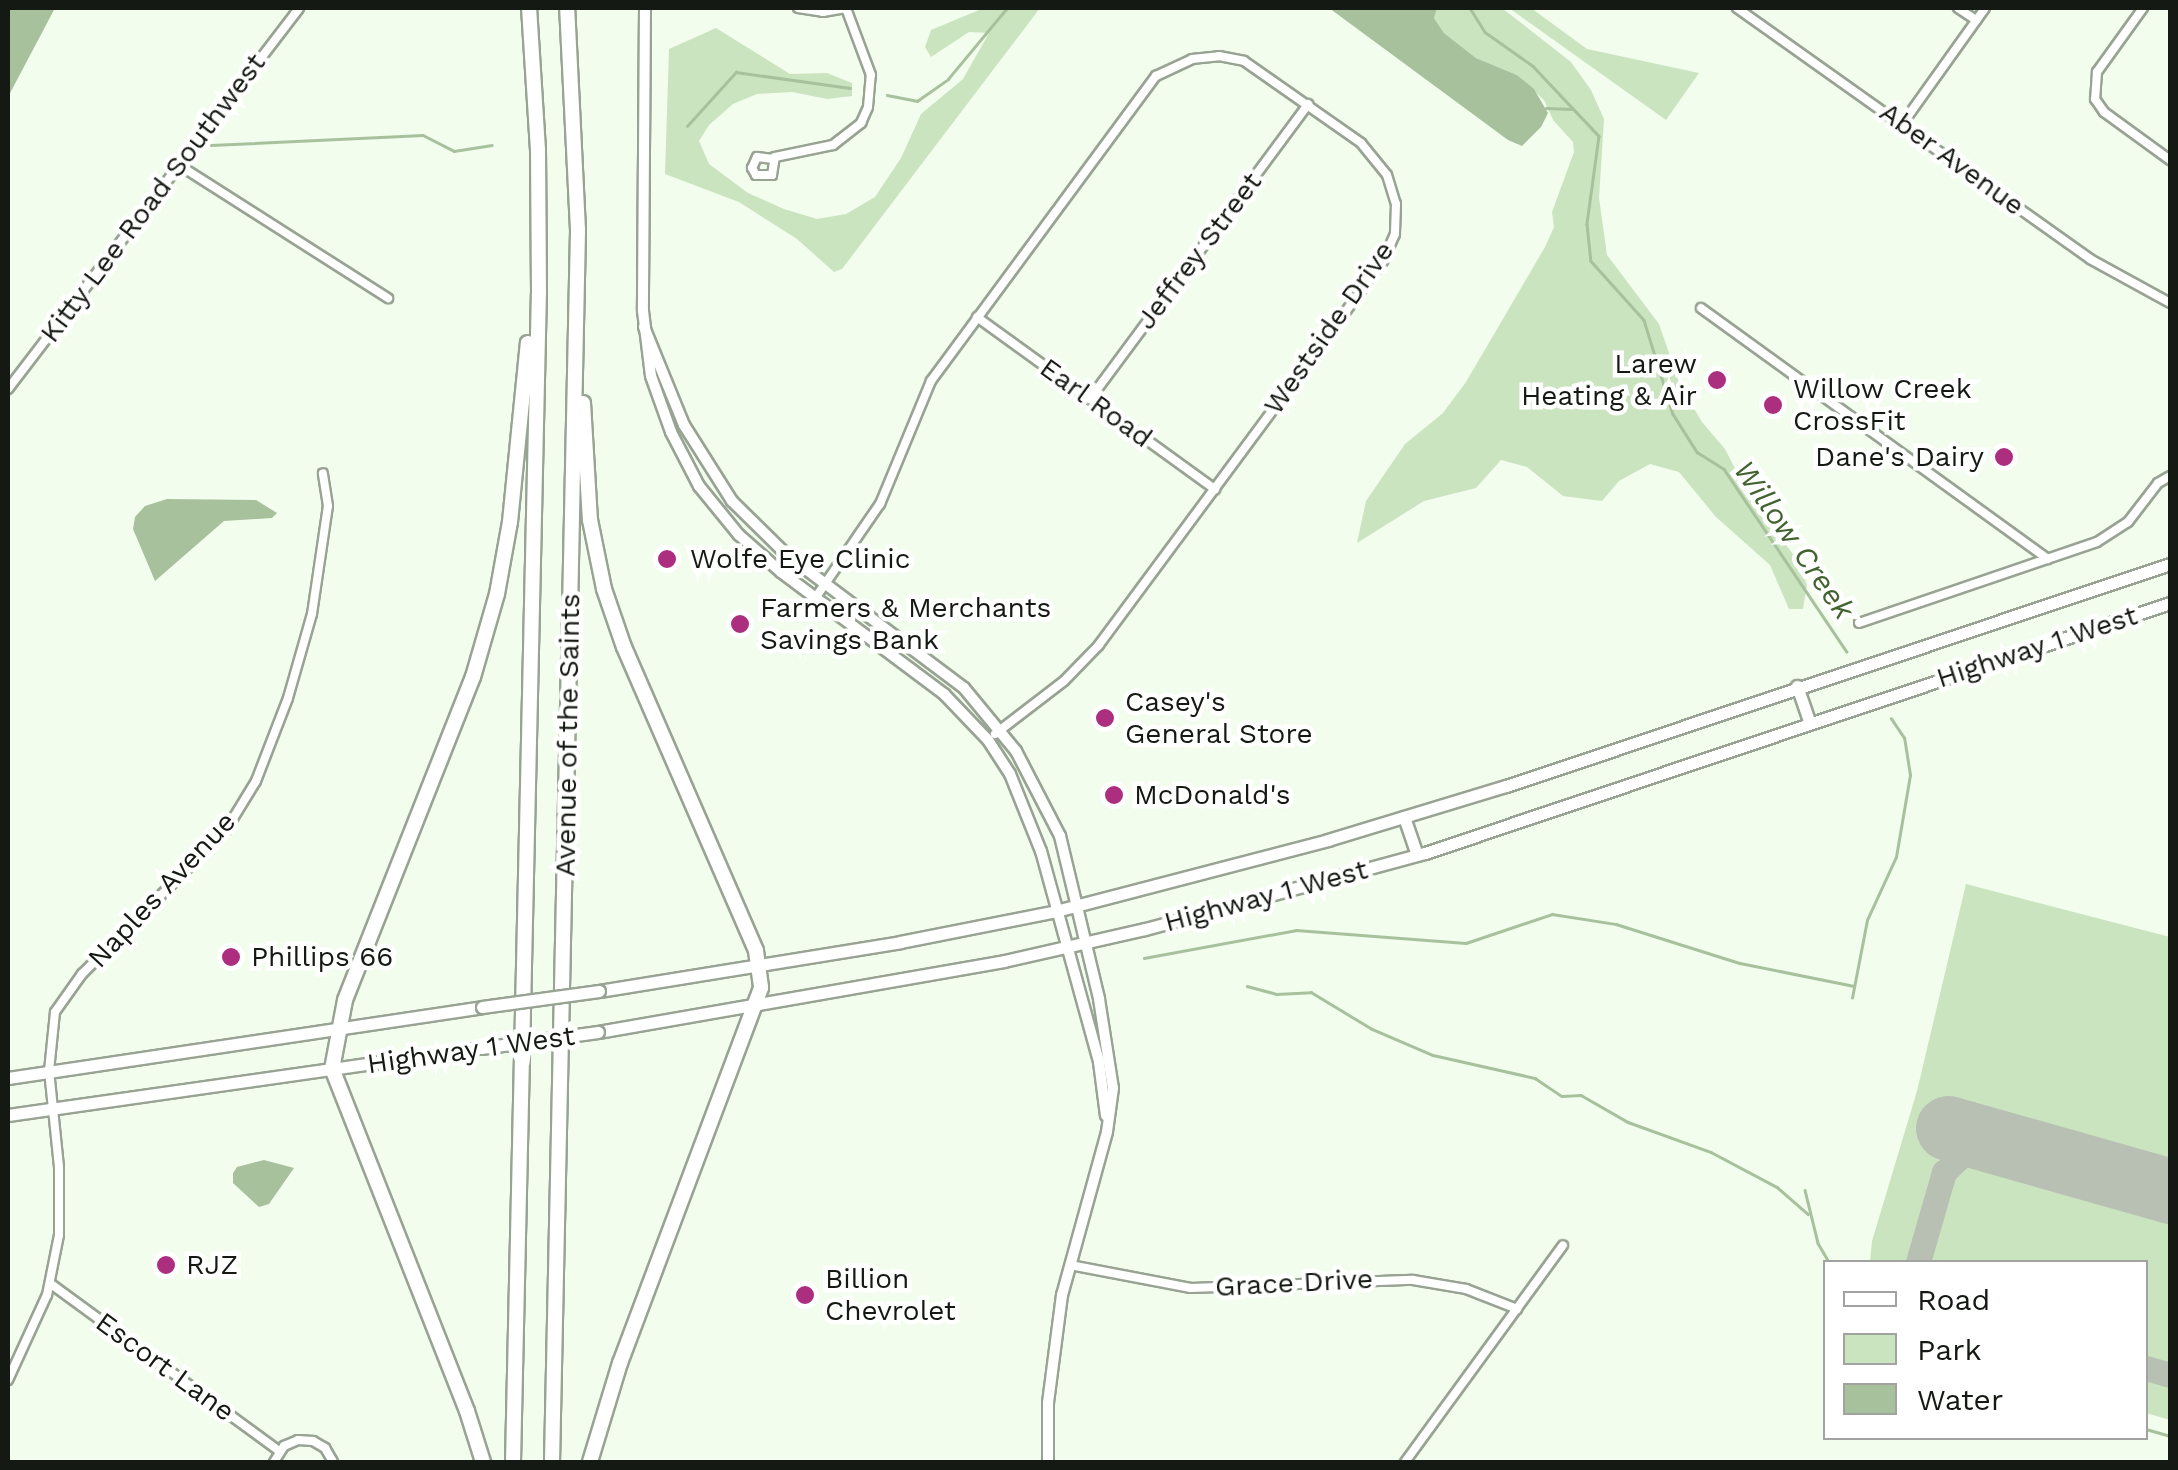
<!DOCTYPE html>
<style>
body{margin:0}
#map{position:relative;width:2178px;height:1470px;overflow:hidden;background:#f2fded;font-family:"Work Sans",sans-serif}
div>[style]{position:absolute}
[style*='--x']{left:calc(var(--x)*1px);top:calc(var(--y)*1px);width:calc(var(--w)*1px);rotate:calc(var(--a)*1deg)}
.green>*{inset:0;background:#cbe4c0}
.water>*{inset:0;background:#a8c19d}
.stream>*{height:2.5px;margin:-1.25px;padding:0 1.25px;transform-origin:1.25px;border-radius:1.25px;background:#a8c19d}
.taxiway>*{height:25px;margin:-12.5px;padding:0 12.5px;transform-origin:12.5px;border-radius:12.5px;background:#b8c0b4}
.runway>*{height:65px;margin:-32.5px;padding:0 32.5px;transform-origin:32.5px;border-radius:32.5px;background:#b8c0b4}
.roads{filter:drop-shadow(2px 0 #98a393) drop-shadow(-2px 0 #98a393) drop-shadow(0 2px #98a393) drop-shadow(0 -2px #98a393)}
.street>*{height:8px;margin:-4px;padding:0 4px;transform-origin:4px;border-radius:4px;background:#fff}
.secondary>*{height:10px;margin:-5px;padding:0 5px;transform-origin:5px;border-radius:5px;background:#fff}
.primary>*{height:11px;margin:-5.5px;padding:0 5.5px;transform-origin:5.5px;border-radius:5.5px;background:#fff}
.highway>*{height:14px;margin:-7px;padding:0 7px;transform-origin:7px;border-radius:7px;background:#fff}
.bridges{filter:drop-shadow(2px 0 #98a393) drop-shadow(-2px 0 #98a393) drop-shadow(0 2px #98a393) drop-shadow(0 -2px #98a393)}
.primary-bridge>*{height:11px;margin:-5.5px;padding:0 5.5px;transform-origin:5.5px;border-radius:5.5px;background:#fff}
.dots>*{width:28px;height:28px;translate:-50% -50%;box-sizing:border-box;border:5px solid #fff;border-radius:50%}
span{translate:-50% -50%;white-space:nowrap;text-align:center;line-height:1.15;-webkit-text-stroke:9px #fff;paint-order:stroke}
.street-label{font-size:28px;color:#151913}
.poi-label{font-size:28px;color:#151913}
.right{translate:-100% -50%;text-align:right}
.left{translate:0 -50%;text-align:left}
.water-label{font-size:30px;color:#41632f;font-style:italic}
.frame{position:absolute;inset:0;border:10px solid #151913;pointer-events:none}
.legend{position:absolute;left:1823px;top:1260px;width:325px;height:180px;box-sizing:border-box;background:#fff;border:2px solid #a1a3a1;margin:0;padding:12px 18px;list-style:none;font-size:30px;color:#151913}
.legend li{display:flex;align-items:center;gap:20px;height:50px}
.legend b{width:50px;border:2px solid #a1a3a1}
</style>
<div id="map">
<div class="green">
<i style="clip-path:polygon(984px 8px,1040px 8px,842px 269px,834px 272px,797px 239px,739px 202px,665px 174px,669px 49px,716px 28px,790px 74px,827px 73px,852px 83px,852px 96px,827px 99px,792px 92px,757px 94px,733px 104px,709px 125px,699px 141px,709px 164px,748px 193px,784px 209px,817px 219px,846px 214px,875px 197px,901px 158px,921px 114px,963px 79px,989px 33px,969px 32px,931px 57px,925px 47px,931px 30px)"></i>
<i style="clip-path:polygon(1437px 8px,1502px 8px,1571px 62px,1591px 90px,1604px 119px,1599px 198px,1607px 255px,1659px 324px,1680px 385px,1702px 422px,1725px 449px,1750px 498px,1799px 562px,1807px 585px,1803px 609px,1789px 609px,1770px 565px,1716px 517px,1679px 472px,1650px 464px,1619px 481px,1602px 501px,1563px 496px,1527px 467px,1501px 460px,1476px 488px,1424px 501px,1357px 543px,1366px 501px,1405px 444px,1443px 413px,1466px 382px,1545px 247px,1554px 227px,1552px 212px,1574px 152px,1573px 142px,1553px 120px,1544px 100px,1517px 75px,1476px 58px,1444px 33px,1434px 18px)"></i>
<i style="clip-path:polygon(1509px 8px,1531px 8px,1587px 49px,1699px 73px,1666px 120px)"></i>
<i style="clip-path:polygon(1966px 884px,2170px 937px,2170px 1168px,1954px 1107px,1909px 1262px,1870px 1262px,1872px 1241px,1917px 1091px)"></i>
<i style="clip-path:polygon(1967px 1163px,1988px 1163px,2170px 1214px,2170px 1367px,2146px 1360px,2146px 1262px,1928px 1262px,1947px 1185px)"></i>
<i style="clip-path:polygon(2146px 1376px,2170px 1383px,2170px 1420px,2146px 1413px)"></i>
</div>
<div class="water">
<i style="clip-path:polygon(8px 8px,55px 8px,8px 97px)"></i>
<i style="clip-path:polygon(1329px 8px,1437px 8px,1434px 18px,1444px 33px,1476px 58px,1517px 75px,1534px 89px,1548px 113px,1541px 127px,1522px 146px,1508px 140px)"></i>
<i style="clip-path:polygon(167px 499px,256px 500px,277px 513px,272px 518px,224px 521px,155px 581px,133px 529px,135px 517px,145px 506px)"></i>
<i style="clip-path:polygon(264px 1160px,294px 1168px,269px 1204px,259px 1207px,233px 1183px,233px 1173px,237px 1167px)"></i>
</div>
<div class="stream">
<i style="--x:1470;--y:8;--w:28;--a:58"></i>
<i style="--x:1485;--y:32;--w:59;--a:35.3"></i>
<i style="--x:1533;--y:66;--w:96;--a:46.7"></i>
<i style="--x:1599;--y:136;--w:89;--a:97.8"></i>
<i style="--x:1587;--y:224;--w:37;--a:84"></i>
<i style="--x:1591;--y:261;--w:79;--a:48.1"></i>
<i style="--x:1644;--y:320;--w:98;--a:72.9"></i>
<i style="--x:1673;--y:414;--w:45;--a:57.7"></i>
<i style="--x:1697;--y:452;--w:32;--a:32"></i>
<i style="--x:1724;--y:469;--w:220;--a:56.1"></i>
<i style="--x:887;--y:95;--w:31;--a:11"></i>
<i style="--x:917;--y:101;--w:38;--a:-35"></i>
<i style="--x:948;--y:79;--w:92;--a:-50.3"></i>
<i style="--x:1546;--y:108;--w:26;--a:2"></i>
<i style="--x:687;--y:126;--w:73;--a:-47.8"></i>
<i style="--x:736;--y:72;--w:115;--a:8"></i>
<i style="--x:211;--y:145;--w:212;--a:-2.7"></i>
<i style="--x:423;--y:135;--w:35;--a:27"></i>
<i style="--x:454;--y:151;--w:38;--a:-9"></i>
<i style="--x:1144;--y:958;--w:155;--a:-10.4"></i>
<i style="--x:1296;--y:930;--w:170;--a:4.4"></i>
<i style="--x:1466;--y:943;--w:91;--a:-18.6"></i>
<i style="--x:1552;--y:914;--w:65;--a:8.9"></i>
<i style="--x:1616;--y:924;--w:130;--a:17.5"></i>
<i style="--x:1740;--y:963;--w:116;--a:11.4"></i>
<i style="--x:1247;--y:986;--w:30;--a:15"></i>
<i style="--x:1276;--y:994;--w:35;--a:-3"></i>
<i style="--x:1311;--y:992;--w:71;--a:31.2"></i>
<i style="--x:1372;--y:1029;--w:66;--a:23.1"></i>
<i style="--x:1433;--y:1055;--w:105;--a:12.7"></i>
<i style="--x:1535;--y:1078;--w:32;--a:34"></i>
<i style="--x:1562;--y:1096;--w:19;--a:-3"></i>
<i style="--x:1581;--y:1095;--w:54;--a:29.9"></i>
<i style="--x:1628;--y:1122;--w:88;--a:19.9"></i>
<i style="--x:1711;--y:1152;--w:75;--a:27.9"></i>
<i style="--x:1777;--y:1187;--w:41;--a:41.1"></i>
<i style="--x:1852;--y:998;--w:79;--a:-79.1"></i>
<i style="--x:1867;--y:920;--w:69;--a:-65.3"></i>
<i style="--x:1896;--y:857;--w:83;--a:-80.3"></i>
<i style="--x:1910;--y:775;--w:37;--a:-99"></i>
<i style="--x:1904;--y:738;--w:23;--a:-124"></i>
<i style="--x:1805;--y:1190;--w:55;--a:76.2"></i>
<i style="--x:1818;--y:1243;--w:22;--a:60"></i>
<i style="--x:2146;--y:1429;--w:25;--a:16"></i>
</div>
<div class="taxiway">
<i style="--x:1918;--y:1262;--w:94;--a:-73.9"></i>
<i style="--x:1944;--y:1172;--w:51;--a:-43.4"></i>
<i style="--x:2146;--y:1368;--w:25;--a:16"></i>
</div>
<div class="runway">
<i style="--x:1948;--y:1128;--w:231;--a:15.8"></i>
</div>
<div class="roads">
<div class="street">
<i style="--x:798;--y:8;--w:25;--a:9"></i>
<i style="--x:823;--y:12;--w:23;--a:-10"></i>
<i style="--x:1737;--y:8;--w:433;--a:35.4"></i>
<i style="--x:2090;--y:259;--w:91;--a:28.8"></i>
<i style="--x:1958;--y:8;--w:22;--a:34"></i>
<i style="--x:2143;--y:8;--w:79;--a:125.7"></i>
<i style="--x:2097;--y:72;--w:27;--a:94"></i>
<i style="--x:2095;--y:99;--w:16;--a:55"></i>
<i style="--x:2104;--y:112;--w:82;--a:36"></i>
<i style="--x:1903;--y:123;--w:141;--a:-54.5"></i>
<i style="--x:773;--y:159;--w:16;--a:-173"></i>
<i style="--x:757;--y:157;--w:12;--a:114"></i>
<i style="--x:752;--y:168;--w:8;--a:60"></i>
<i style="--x:756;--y:175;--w:16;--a:0"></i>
<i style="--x:772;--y:175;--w:18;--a:-81"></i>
<i style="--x:775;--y:157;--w:59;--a:-11.7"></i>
<i style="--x:833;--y:145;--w:36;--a:-38"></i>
<i style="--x:861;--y:123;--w:17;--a:-66"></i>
<i style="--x:868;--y:107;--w:32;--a:-85"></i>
<i style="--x:871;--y:75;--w:72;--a:-110.5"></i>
<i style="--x:179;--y:165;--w:248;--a:32.5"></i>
<i style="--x:1701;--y:308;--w:428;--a:35.9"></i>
<i style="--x:977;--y:317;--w:294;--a:35.9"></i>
<i style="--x:8;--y:389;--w:479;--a:-52.6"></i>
<i style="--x:1090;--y:399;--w:367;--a:-53.5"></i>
<i style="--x:816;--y:597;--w:113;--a:-55.5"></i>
<i style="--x:880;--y:504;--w:133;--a:-67.5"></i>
<i style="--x:931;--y:381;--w:379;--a:-53.6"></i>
<i style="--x:1156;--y:76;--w:40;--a:-25"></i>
<i style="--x:1192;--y:59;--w:27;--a:-6"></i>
<i style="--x:1219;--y:56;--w:25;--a:11"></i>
<i style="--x:1244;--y:61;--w:143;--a:35"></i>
<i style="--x:1361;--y:143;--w:41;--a:50.9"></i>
<i style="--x:1387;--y:175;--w:30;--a:73"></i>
<i style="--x:1396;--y:204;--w:30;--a:92"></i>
<i style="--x:1395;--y:234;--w:30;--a:114"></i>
<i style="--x:1383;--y:261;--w:478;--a:126.5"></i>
<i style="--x:1099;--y:645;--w:50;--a:134.2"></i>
<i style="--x:1064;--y:681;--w:87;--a:142.5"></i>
<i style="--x:1859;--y:623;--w:251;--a:-18.8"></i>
<i style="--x:2097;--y:542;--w:37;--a:-33"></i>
<i style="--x:2128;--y:522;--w:49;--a:-52.4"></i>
<i style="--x:2158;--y:483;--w:14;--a:-30"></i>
<i style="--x:1070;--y:1265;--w:123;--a:10.8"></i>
<i style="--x:1191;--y:1288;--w:222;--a:-2.1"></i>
<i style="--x:1413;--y:1280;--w:54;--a:9.6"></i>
<i style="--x:1466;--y:1289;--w:55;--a:21.4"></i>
<i style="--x:51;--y:1284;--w:283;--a:36.2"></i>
<i style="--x:8;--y:1380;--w:94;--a:-65.4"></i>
<i style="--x:47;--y:1295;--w:61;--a:-78.7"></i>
<i style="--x:59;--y:1235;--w:68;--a:-90"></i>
<i style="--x:59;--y:1167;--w:97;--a:-95.9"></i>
<i style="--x:49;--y:1071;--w:59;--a:-84.2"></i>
<i style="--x:55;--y:1012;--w:47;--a:-54.6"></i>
<i style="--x:82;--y:974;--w:204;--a:-45"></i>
<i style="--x:226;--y:830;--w:57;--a:-58.5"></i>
<i style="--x:256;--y:781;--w:89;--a:-68.9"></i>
<i style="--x:288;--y:698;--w:87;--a:-74.1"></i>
<i style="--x:312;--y:614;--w:109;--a:-81.6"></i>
<i style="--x:328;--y:506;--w:33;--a:-99"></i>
<i style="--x:274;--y:1462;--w:19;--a:-58"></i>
<i style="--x:284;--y:1446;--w:15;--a:-23"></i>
<i style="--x:298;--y:1440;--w:15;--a:4"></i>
<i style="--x:313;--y:1441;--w:14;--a:30"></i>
<i style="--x:325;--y:1448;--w:16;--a:60"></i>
<i style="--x:1405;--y:1462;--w:268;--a:-53.9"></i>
</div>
<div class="secondary">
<i style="--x:645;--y:8;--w:303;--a:90.4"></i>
<i style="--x:643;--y:311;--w:65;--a:83"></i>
<i style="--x:651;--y:376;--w:59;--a:70.3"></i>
<i style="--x:671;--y:432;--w:61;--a:62.6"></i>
<i style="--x:699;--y:486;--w:63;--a:50.8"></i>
<i style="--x:739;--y:535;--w:56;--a:41.4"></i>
<i style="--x:781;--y:572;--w:204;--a:36.8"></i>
<i style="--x:944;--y:694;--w:64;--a:46.3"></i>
<i style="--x:988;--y:740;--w:40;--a:57.1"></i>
<i style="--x:1010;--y:774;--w:83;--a:68.1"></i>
<i style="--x:1041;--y:851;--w:219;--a:74.6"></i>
<i style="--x:1099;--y:1062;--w:54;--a:82.6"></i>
<i style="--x:644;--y:327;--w:106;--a:67.8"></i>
<i style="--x:684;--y:425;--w:90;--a:57.7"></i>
<i style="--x:732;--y:501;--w:77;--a:44.5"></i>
<i style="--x:787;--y:555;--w:221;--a:36.9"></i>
<i style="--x:964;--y:688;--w:82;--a:50.5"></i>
<i style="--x:1016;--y:751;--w:96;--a:62.6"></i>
<i style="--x:1060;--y:836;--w:168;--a:76.5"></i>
<i style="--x:1099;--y:999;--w:90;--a:81.1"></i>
<i style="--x:1113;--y:1088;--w:44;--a:97.8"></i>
<i style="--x:1107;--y:1132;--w:169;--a:105.4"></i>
<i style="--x:1062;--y:1295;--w:109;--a:97.4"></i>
<i style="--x:1048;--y:1403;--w:59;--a:90"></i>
</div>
<div class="primary">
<i style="--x:1797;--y:686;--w:39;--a:71"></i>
<i style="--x:1404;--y:817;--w:40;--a:71.1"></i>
<i style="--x:599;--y:991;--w:305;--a:-9.2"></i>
<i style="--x:900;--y:942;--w:159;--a:-11.2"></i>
<i style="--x:1056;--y:911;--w:281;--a:-14.6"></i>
<i style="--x:1328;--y:840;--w:186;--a:-16.9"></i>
<i style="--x:1506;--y:786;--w:700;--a:-18.49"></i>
<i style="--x:598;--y:1032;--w:412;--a:-9.9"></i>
<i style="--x:1004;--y:961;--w:145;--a:-12.8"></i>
<i style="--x:1145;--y:929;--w:290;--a:-15.2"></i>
<i style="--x:1425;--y:853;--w:786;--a:-18.55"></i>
<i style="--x:8;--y:1078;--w:479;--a:-8.5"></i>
<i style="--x:8;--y:1115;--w:478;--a:-8.1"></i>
</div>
<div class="highway">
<i style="--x:583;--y:403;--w:117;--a:86.6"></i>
<i style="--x:590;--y:520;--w:70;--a:78.5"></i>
<i style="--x:604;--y:589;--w:61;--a:71"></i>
<i style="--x:624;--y:647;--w:331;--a:66.5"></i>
<i style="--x:756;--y:951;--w:37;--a:82"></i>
<i style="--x:761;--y:988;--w:401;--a:110.6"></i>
<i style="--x:620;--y:1363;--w:103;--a:106.9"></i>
<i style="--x:483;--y:1462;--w:53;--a:-107.4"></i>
<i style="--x:467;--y:1411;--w:368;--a:-111.5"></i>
<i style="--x:332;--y:1069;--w:70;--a:-79.3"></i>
<i style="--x:345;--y:1000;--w:347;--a:-68.4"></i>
<i style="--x:473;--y:677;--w:86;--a:-73.9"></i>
<i style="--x:497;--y:594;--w:73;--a:-79.8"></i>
<i style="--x:510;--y:522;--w:180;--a:-84.3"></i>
<i style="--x:513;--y:1462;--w:1169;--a:-88.73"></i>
<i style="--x:539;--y:293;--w:143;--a:-90.4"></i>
<i style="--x:538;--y:150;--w:142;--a:-93.6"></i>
<i style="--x:552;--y:1462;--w:1232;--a:-88.79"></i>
<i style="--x:578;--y:230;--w:222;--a:-92.8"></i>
</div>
</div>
<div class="bridges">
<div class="primary-bridge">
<i style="--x:482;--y:1007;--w:118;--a:-7.8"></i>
<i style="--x:481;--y:1048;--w:118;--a:-7.8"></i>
</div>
</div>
<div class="dots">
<i style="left:1717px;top:380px;background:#ac2e7f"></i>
<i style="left:1773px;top:405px;background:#ac2e7f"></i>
<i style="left:2004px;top:457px;background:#ac2e7f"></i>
<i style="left:667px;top:559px;background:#ac2e7f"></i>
<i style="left:740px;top:624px;background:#ac2e7f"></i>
<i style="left:1105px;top:718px;background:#ac2e7f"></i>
<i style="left:1114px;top:795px;background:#ac2e7f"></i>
<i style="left:231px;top:957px;background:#ac2e7f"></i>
<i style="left:166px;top:1265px;background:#ac2e7f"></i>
<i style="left:805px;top:1295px;background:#ac2e7f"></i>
</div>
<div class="street-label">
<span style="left:1952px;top:159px;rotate:36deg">Aber Avenue</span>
<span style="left:153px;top:198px;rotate:-53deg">Kitty Lee Road Southwest</span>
<span style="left:1199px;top:251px;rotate:-53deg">Jeffrey Street</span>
<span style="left:1329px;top:328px;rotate:-55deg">Westside Drive</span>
<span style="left:1096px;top:403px;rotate:36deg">Earl Road</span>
<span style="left:2037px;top:647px;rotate:-18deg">Highway 1 West</span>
<span style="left:568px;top:735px;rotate:-89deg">Avenue of the Saints</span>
<span style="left:162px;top:890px;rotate:-47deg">Naples Avenue</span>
<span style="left:1266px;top:896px;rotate:-15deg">Highway 1 West</span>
<span style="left:471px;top:1050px;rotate:-8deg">Highway 1 West</span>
<span style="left:1294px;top:1283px;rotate:-3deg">Grace Drive</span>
<span style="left:165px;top:1367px;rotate:36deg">Escort Lane</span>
</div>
<div class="poi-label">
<span class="right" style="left:1697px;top:380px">Larew<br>Heating &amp; Air</span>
<span class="left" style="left:1793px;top:405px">Willow Creek<br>CrossFit</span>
<span class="right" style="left:1984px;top:457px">Dane's Dairy</span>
<span class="left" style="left:690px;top:559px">Wolfe Eye Clinic</span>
<span class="left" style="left:760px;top:624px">Farmers &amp; Merchants<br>Savings Bank</span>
<span class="left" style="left:1125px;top:718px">Casey's<br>General Store</span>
<span class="left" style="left:1134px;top:795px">McDonald's</span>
<span class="left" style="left:251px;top:957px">Phillips 66</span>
<span class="left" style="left:186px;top:1265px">RJZ</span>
<span class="left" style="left:825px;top:1295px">Billion<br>Chevrolet</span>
</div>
<div class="water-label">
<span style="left:1794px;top:540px;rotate:55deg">Willow Creek</span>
</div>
<div class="frame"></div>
<ul class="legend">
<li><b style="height:12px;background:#fff"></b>Road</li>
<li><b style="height:28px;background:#cbe4c0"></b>Park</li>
<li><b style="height:28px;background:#a8c19d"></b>Water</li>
</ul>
</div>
